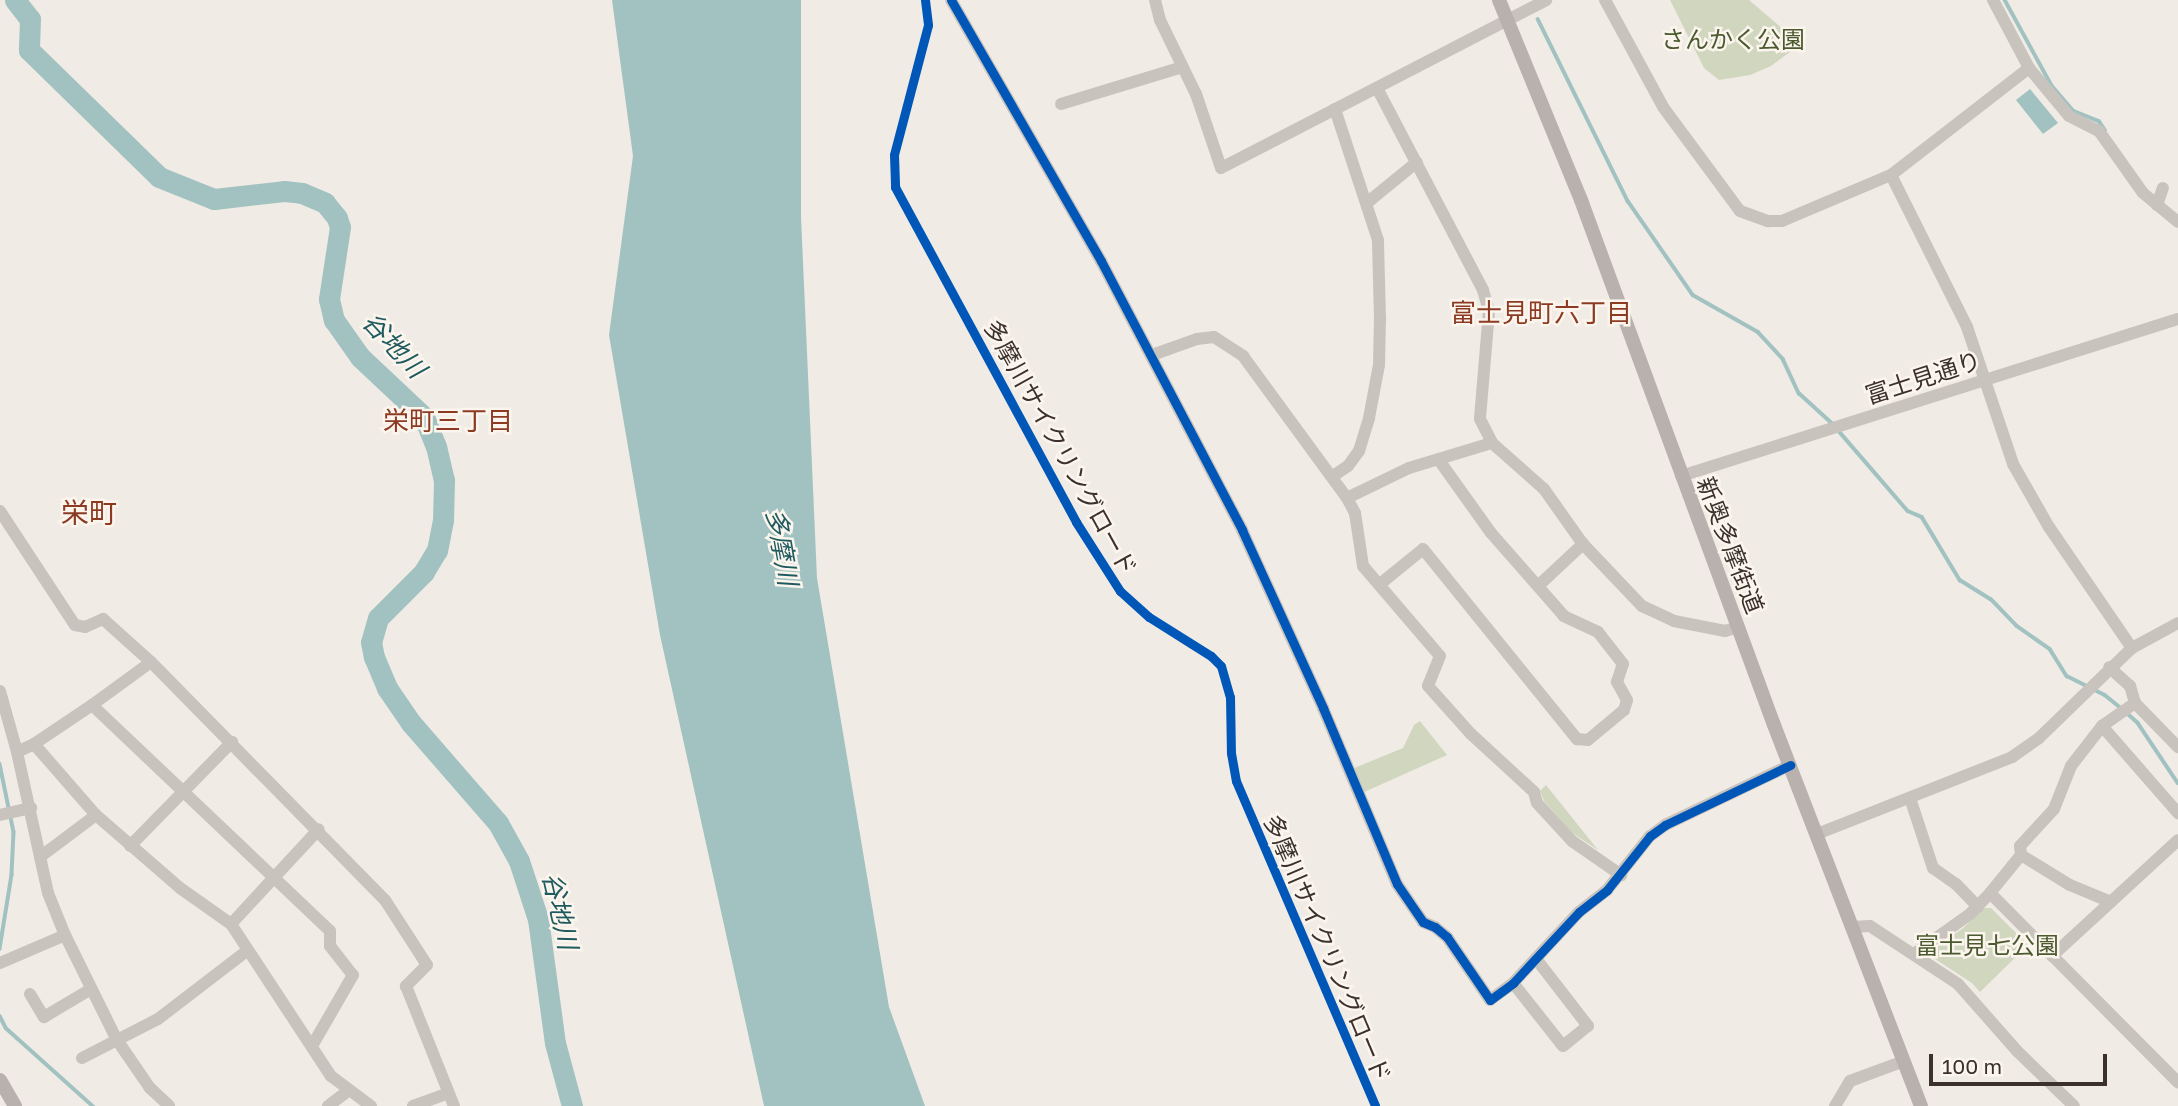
<!DOCTYPE html>
<meta charset="utf-8">
<style>
body{margin:0}
#map{position:relative;width:2178px;height:1106px;overflow:hidden;background:#f0ebe5;font-family:"Golos Text","Noto Sans JP",sans-serif}
div>[style]{position:absolute}
[style*='--x']{left:calc(var(--x)*1px);top:calc(var(--y)*1px);width:calc(var(--w)*1px);rotate:calc(var(--a)*1deg)}
.green>*{inset:0;background:#d1d6bf}
.water>*{inset:0;background:#a1c2c1}
.stream>*{height:3.5px;margin:-1.75px;padding:0 1.75px;transform-origin:1.75px;border-radius:1.75px;background:#a1c2c1}
.river>*{height:21px;margin:-10.5px;padding:0 10.5px;transform-origin:10.5px;border-radius:10.5px;background:#a1c2c1}
.minor>*{height:12px;margin:-6px;padding:0 6px;transform-origin:6px;border-radius:6px;background:#c9c3be}
.major>*{height:14px;margin:-7px;padding:0 7px;transform-origin:7px;border-radius:7px;background:#b8b1ad}
.cycleway>*{height:9px;margin:-4.5px;padding:0 4.5px;transform-origin:4.5px;border-radius:4.5px;background:#0057b8}
span{translate:-50% -50%;white-space:nowrap;text-align:center;line-height:1.15;-webkit-text-stroke:5px #fbf5ee;paint-order:stroke}
.park-label{font-size:24px;color:#4a5a2e}
.street-label{font-size:24px;color:#3b302b}
.neighbourhood-label{font-size:26px;color:#8c3b22}
.water-label{font-size:26px;color:#1f5a5e;font-style:italic}
.quarter-label{font-size:28px;color:#8c3b22}
.scale{position:absolute;left:1929px;top:1054px;width:178px;height:32px;box-sizing:border-box;border:4px solid #3b302b;border-top:0;padding-left:9px;font-size:21px;line-height:24px;white-space:nowrap;color:#3b302b;-webkit-text-stroke:5px #fbf5ee;paint-order:stroke}
</style>
<div id="map">
<div class="green">
<i style="clip-path:polygon(1670px 0,1749px 0,1783px 29px,1790px 52px,1771px 66px,1750px 75px,1719px 80px,1704px 68px)"></i>
<i style="clip-path:polygon(1420px 721px,1447px 755px,1362px 793px,1352px 769px,1403px 748px,1414px 725px)"></i>
<i style="clip-path:polygon(1546px 785px,1598px 850px,1571px 832px,1544px 801px,1540px 791px)"></i>
<i style="clip-path:polygon(1984px 908px,1991px 908px,2028px 945px,1980px 992px,1972px 983px,1932px 957px,1931px 950px,1962px 929px)"></i>
</div>
<div class="water">
<i style="clip-path:polygon(612px 0,801px 0,801px 217px,817px 578px,889px 1007px,925px 1106px,764px 1106px,660px 635px,609px 335px,633px 156px)"></i>
<i style="clip-path:polygon(2030px 89px,2058px 123px,2043px 134px,2016px 100px)"></i>
</div>
<div class="stream">
<i style="--x:2005;--y:0;--w:98;--a:61.3"></i>
<i style="--x:2052;--y:86;--w:33;--a:49"></i>
<i style="--x:2074;--y:111;--w:27;--a:22"></i>
<i style="--x:2099;--y:121;--w:11;--a:56"></i>
<i style="--x:1538;--y:19;--w:203;--a:63.7"></i>
<i style="--x:1628;--y:201;--w:114;--a:55.3"></i>
<i style="--x:1693;--y:295;--w:75;--a:29.6"></i>
<i style="--x:1758;--y:332;--w:37;--a:47"></i>
<i style="--x:1783;--y:359;--w:38;--a:65"></i>
<i style="--x:1799;--y:393;--w:46;--a:42.4"></i>
<i style="--x:1838;--y:430;--w:107;--a:49.2"></i>
<i style="--x:1908;--y:511;--w:15;--a:23"></i>
<i style="--x:1922;--y:517;--w:74;--a:58.9"></i>
<i style="--x:1960;--y:580;--w:36;--a:32"></i>
<i style="--x:1991;--y:599;--w:37;--a:46"></i>
<i style="--x:2017;--y:626;--w:40;--a:34.9"></i>
<i style="--x:2050;--y:649;--w:32;--a:58"></i>
<i style="--x:2067;--y:676;--w:42;--a:26.6"></i>
<i style="--x:2105;--y:695;--w:21;--a:39"></i>
<i style="--x:2127;--y:713;--w:15;--a:42"></i>
<i style="--x:2138;--y:723;--w:72;--a:56.3"></i>
<i style="--x:0;--y:764;--w:69;--a:78.4"></i>
<i style="--x:14;--y:832;--w:43;--a:92.7"></i>
<i style="--x:12;--y:875;--w:75;--a:99.2"></i>
<i style="--x:0;--y:1016;--w:13;--a:63"></i>
<i style="--x:6;--y:1028;--w:117;--a:41.9"></i>
</div>
<div class="river">
<i style="--x:15;--y:0;--w:24;--a:52"></i>
<i style="--x:30;--y:19;--w:31;--a:92"></i>
<i style="--x:29;--y:50;--w:182;--a:44.3"></i>
<i style="--x:159;--y:177;--w:59;--a:21.8"></i>
<i style="--x:214;--y:199;--w:70;--a:-6.5"></i>
<i style="--x:284;--y:191;--w:18;--a:6"></i>
<i style="--x:302;--y:193;--w:25;--a:23"></i>
<i style="--x:325;--y:203;--w:19;--a:51"></i>
<i style="--x:337;--y:218;--w:9;--a:72"></i>
<i style="--x:340;--y:227;--w:73;--a:98.7"></i>
<i style="--x:329;--y:299;--w:22;--a:77"></i>
<i style="--x:334;--y:320;--w:45;--a:54.9"></i>
<i style="--x:360;--y:357;--w:88;--a:43.2"></i>
<i style="--x:424;--y:417;--w:31;--a:68"></i>
<i style="--x:436;--y:446;--w:35;--a:77"></i>
<i style="--x:444;--y:480;--w:40;--a:91.4"></i>
<i style="--x:443;--y:520;--w:31;--a:101"></i>
<i style="--x:437;--y:550;--w:26;--a:121"></i>
<i style="--x:424;--y:572;--w:65;--a:135"></i>
<i style="--x:378;--y:618;--w:25;--a:106"></i>
<i style="--x:371;--y:642;--w:15;--a:79"></i>
<i style="--x:374;--y:657;--w:34;--a:67"></i>
<i style="--x:387;--y:688;--w:42;--a:55.6"></i>
<i style="--x:411;--y:723;--w:133;--a:49"></i>
<i style="--x:498;--y:823;--w:43;--a:61.1"></i>
<i style="--x:519;--y:861;--w:61;--a:71.9"></i>
<i style="--x:538;--y:919;--w:125;--a:82.2"></i>
<i style="--x:555;--y:1043;--w:65;--a:74.9"></i>
</div>
<div class="minor">
<i style="--x:951;--y:0;--w:301;--a:60.1"></i>
<i style="--x:1101;--y:261;--w:304;--a:62.3"></i>
<i style="--x:1242;--y:530;--w:196;--a:65.5"></i>
<i style="--x:1323;--y:708;--w:191;--a:67.2"></i>
<i style="--x:1397;--y:884;--w:46;--a:55.6"></i>
<i style="--x:1423;--y:922;--w:13;--a:23"></i>
<i style="--x:1435;--y:927;--w:16;--a:40"></i>
<i style="--x:1447;--y:937;--w:76;--a:55.7"></i>
<i style="--x:1490;--y:1000;--w:29;--a:-36"></i>
<i style="--x:1513;--y:983;--w:97;--a:-47.1"></i>
<i style="--x:1579;--y:912;--w:36;--a:-38"></i>
<i style="--x:1607;--y:890;--w:69;--a:-51.5"></i>
<i style="--x:1650;--y:836;--w:19;--a:-36"></i>
<i style="--x:1665;--y:825;--w:139;--a:-25.6"></i>
<i style="--x:1155;--y:0;--w:21;--a:76"></i>
<i style="--x:1160;--y:20;--w:82;--a:64.1"></i>
<i style="--x:1196;--y:94;--w:78;--a:71.3"></i>
<i style="--x:1221;--y:168;--w:366;--a:-27.3"></i>
<i style="--x:1605;--y:0;--w:122;--a:61.5"></i>
<i style="--x:1663;--y:107;--w:129;--a:53.5"></i>
<i style="--x:1740;--y:211;--w:30;--a:20"></i>
<i style="--x:1768;--y:221;--w:14;--a:0"></i>
<i style="--x:1782;--y:221;--w:118;--a:-22.9"></i>
<i style="--x:1993;--y:0;--w:77;--a:62.1"></i>
<i style="--x:2029;--y:68;--w:62;--a:50.2"></i>
<i style="--x:2069;--y:116;--w:34;--a:27"></i>
<i style="--x:2099;--y:131;--w:76;--a:54.6"></i>
<i style="--x:2143;--y:193;--w:45;--a:39.6"></i>
<i style="--x:2029;--y:68;--w:175;--a:142.2"></i>
<i style="--x:1891;--y:175;--w:170;--a:63.4"></i>
<i style="--x:1967;--y:327;--w:145;--a:71.4"></i>
<i style="--x:2013;--y:464;--w:73;--a:60.3"></i>
<i style="--x:2049;--y:527;--w:147;--a:55.6"></i>
<i style="--x:1377;--y:88;--w:228;--a:62.3"></i>
<i style="--x:1483;--y:290;--w:22;--a:74"></i>
<i style="--x:1489;--y:311;--w:108;--a:94.8"></i>
<i style="--x:1480;--y:419;--w:27;--a:63"></i>
<i style="--x:1492;--y:443;--w:69;--a:41.5"></i>
<i style="--x:1544;--y:489;--w:67;--a:54.7"></i>
<i style="--x:1583;--y:544;--w:86;--a:46.4"></i>
<i style="--x:1642;--y:606;--w:35;--a:25"></i>
<i style="--x:1674;--y:621;--w:52;--a:11.1"></i>
<i style="--x:1725;--y:631;--w:14;--a:-17"></i>
<i style="--x:1061;--y:104;--w:127;--a:-16.9"></i>
<i style="--x:1368;--y:202;--w:63;--a:-39.2"></i>
<i style="--x:2157;--y:205;--w:18;--a:-71"></i>
<i style="--x:1152;--y:355;--w:48;--a:-19.6"></i>
<i style="--x:1197;--y:339;--w:17;--a:-7"></i>
<i style="--x:1214;--y:337;--w:35;--a:33"></i>
<i style="--x:1243;--y:356;--w:176;--a:53.8"></i>
<i style="--x:1347;--y:498;--w:17;--a:62"></i>
<i style="--x:1355;--y:513;--w:54;--a:81.4"></i>
<i style="--x:1363;--y:566;--w:118;--a:49.5"></i>
<i style="--x:1440;--y:656;--w:32;--a:112"></i>
<i style="--x:1428;--y:686;--w:64;--a:48.1"></i>
<i style="--x:1471;--y:734;--w:86;--a:42.6"></i>
<i style="--x:1534;--y:792;--w:11;--a:75"></i>
<i style="--x:1537;--y:803;--w:52;--a:47.4"></i>
<i style="--x:1572;--y:841;--w:60;--a:34.8"></i>
<i style="--x:1333;--y:476;--w:18;--a:-34"></i>
<i style="--x:1348;--y:466;--w:19;--a:-54"></i>
<i style="--x:1359;--y:451;--w:34;--a:-73"></i>
<i style="--x:1369;--y:418;--w:54;--a:-79.3"></i>
<i style="--x:1379;--y:365;--w:46;--a:-88.8"></i>
<i style="--x:1380;--y:319;--w:79;--a:-91.5"></i>
<i style="--x:1378;--y:240;--w:138;--a:-108.2"></i>
<i style="--x:1681;--y:476;--w:521;--a:-17.53"></i>
<i style="--x:1347;--y:498;--w:69;--a:-25.8"></i>
<i style="--x:1409;--y:468;--w:87;--a:-16.8"></i>
<i style="--x:0;--y:511;--w:136;--a:56.7"></i>
<i style="--x:75;--y:625;--w:10;--a:11"></i>
<i style="--x:85;--y:627;--w:20;--a:-24"></i>
<i style="--x:103;--y:619;--w:64;--a:41.9"></i>
<i style="--x:151;--y:662;--w:334;--a:45.5"></i>
<i style="--x:385;--y:900;--w:77;--a:57.1"></i>
<i style="--x:427;--y:965;--w:30;--a:135"></i>
<i style="--x:406;--y:986;--w:129;--a:68.2"></i>
<i style="--x:1380;--y:584;--w:55;--a:-39.1"></i>
<i style="--x:1423;--y:549;--w:245;--a:51"></i>
<i style="--x:1577;--y:739;--w:11;--a:5"></i>
<i style="--x:1588;--y:740;--w:47;--a:-39.8"></i>
<i style="--x:1624;--y:710;--w:10;--a:-73"></i>
<i style="--x:1627;--y:700;--w:21;--a:-119"></i>
<i style="--x:1617;--y:682;--w:19;--a:-72"></i>
<i style="--x:1623;--y:664;--w:41;--a:-128"></i>
<i style="--x:1598;--y:632;--w:38;--a:-155"></i>
<i style="--x:1564;--y:616;--w:111;--a:-131.3"></i>
<i style="--x:1491;--y:533;--w:90;--a:-125.5"></i>
<i style="--x:1538;--y:586;--w:62;--a:-43"></i>
<i style="--x:0;--y:691;--w:63;--a:74.4"></i>
<i style="--x:17;--y:752;--w:19;--a:-25"></i>
<i style="--x:34;--y:744;--w:94;--a:48.9"></i>
<i style="--x:96;--y:815;--w:111;--a:41"></i>
<i style="--x:180;--y:888;--w:62;--a:35.2"></i>
<i style="--x:231;--y:924;--w:182;--a:56.7"></i>
<i style="--x:331;--y:1076;--w:50;--a:36.9"></i>
<i style="--x:2135;--y:703;--w:62;--a:45.7"></i>
<i style="--x:92;--y:705;--w:73;--a:-36.1"></i>
<i style="--x:2102;--y:726;--w:116;--a:48.9"></i>
<i style="--x:34;--y:744;--w:70;--a:-33.9"></i>
<i style="--x:92;--y:705;--w:328;--a:43.5"></i>
<i style="--x:330;--y:931;--w:15;--a:90"></i>
<i style="--x:330;--y:946;--w:37;--a:52"></i>
<i style="--x:353;--y:975;--w:82;--a:120"></i>
<i style="--x:17;--y:752;--w:144;--a:77.6"></i>
<i style="--x:48;--y:893;--w:45;--a:68"></i>
<i style="--x:65;--y:935;--w:117;--a:63.7"></i>
<i style="--x:117;--y:1040;--w:58;--a:55.5"></i>
<i style="--x:150;--y:1088;--w:26;--a:43"></i>
<i style="--x:1910;--y:798;--w:74;--a:71.8"></i>
<i style="--x:1933;--y:868;--w:28;--a:35"></i>
<i style="--x:1956;--y:884;--w:32;--a:46"></i>
<i style="--x:0;--y:815;--w:32;--a:-13"></i>
<i style="--x:1817;--y:834;--w:210;--a:-21.5"></i>
<i style="--x:2012;--y:757;--w:33;--a:-35"></i>
<i style="--x:2039;--y:738;--w:129;--a:-44.1"></i>
<i style="--x:2132;--y:648;--w:52;--a:-28.5"></i>
<i style="--x:130;--y:846;--w:146;--a:-45.6"></i>
<i style="--x:2021;--y:855;--w:57;--a:31.5"></i>
<i style="--x:2070;--y:885;--w:44;--a:22.5"></i>
<i style="--x:40;--y:857;--w:70;--a:-36.9"></i>
<i style="--x:1990;--y:893;--w:267;--a:45.2"></i>
<i style="--x:231;--y:924;--w:129;--a:-47.2"></i>
<i style="--x:1851;--y:927;--w:19;--a:-3"></i>
<i style="--x:1870;--y:926;--w:105;--a:33.4"></i>
<i style="--x:1958;--y:984;--w:89;--a:48.6"></i>
<i style="--x:2017;--y:1051;--w:79;--a:44"></i>
<i style="--x:1914;--y:954;--w:69;--a:-35.5"></i>
<i style="--x:1970;--y:914;--w:29;--a:-46"></i>
<i style="--x:1990;--y:893;--w:49;--a:-50.8"></i>
<i style="--x:2021;--y:855;--w:9;--a:-96"></i>
<i style="--x:2020;--y:846;--w:50;--a:-47.4"></i>
<i style="--x:2054;--y:809;--w:46;--a:-68.4"></i>
<i style="--x:2071;--y:766;--w:51;--a:-52.2"></i>
<i style="--x:2102;--y:726;--w:40;--a:-34.9"></i>
<i style="--x:2135;--y:703;--w:18;--a:-106"></i>
<i style="--x:2130;--y:686;--w:28;--a:-138"></i>
<i style="--x:2052;--y:956;--w:171;--a:-42.6"></i>
<i style="--x:0;--y:963;--w:71;--a:-23.3"></i>
<i style="--x:1513;--y:983;--w:80;--a:51.6"></i>
<i style="--x:1563;--y:1046;--w:32;--a:-39"></i>
<i style="--x:1588;--y:1026;--w:83;--a:-127.7"></i>
<i style="--x:30;--y:994;--w:27;--a:59"></i>
<i style="--x:44;--y:1017;--w:55;--a:-30.8"></i>
<i style="--x:82;--y:1058;--w:85;--a:-27.2"></i>
<i style="--x:158;--y:1019;--w:113;--a:-37.5"></i>
<i style="--x:328;--y:1106;--w:26;--a:-37"></i>
<i style="--x:413;--y:1106;--w:37;--a:-20"></i>
<i style="--x:1835;--y:1106;--w:29;--a:-59"></i>
<i style="--x:1850;--y:1081;--w:58;--a:-20.3"></i>
</div>
<div class="major">
<i style="--x:1499;--y:0;--w:216;--a:67.7"></i>
<i style="--x:1581;--y:200;--w:559;--a:69.82"></i>
<i style="--x:1774;--y:725;--w:408;--a:68.9"></i>
<i style="--x:0;--y:1080;--w:30;--a:60"></i>
</div>
<div class="cycleway">
<i style="--x:925;--y:0;--w:25;--a:83"></i>
<i style="--x:928;--y:25;--w:134;--a:104.7"></i>
<i style="--x:894;--y:155;--w:32;--a:88"></i>
<i style="--x:895;--y:187;--w:381;--a:61.6"></i>
<i style="--x:1076;--y:522;--w:82;--a:57.5"></i>
<i style="--x:1120;--y:591;--w:39;--a:42"></i>
<i style="--x:1149;--y:617;--w:73;--a:32.2"></i>
<i style="--x:1211;--y:656;--w:14;--a:45"></i>
<i style="--x:1221;--y:666;--w:32;--a:74"></i>
<i style="--x:1230;--y:697;--w:56;--a:89"></i>
<i style="--x:1231;--y:753;--w:28;--a:80"></i>
<i style="--x:1236;--y:781;--w:353;--a:66.8"></i>
<i style="--x:951;--y:0;--w:301;--a:60.1"></i>
<i style="--x:1101;--y:261;--w:304;--a:62.3"></i>
<i style="--x:1242;--y:530;--w:196;--a:65.5"></i>
<i style="--x:1323;--y:708;--w:191;--a:67.2"></i>
<i style="--x:1397;--y:884;--w:46;--a:55.6"></i>
<i style="--x:1423;--y:922;--w:13;--a:23"></i>
<i style="--x:1435;--y:927;--w:16;--a:40"></i>
<i style="--x:1447;--y:937;--w:76;--a:55.7"></i>
<i style="--x:1490;--y:1000;--w:29;--a:-36"></i>
<i style="--x:1513;--y:983;--w:97;--a:-47.1"></i>
<i style="--x:1579;--y:912;--w:36;--a:-38"></i>
<i style="--x:1607;--y:890;--w:69;--a:-51.5"></i>
<i style="--x:1650;--y:836;--w:19;--a:-36"></i>
<i style="--x:1665;--y:825;--w:139;--a:-25.6"></i>
</div>
<div class="park-label">
<span style="left:1733px;top:39px">さんかく公園</span>
<span style="left:1987px;top:945px">富士見七公園</span>
</div>
<div class="street-label">
<span style="left:1923px;top:377px;rotate:-18deg">富士見通り</span>
<span style="left:1061px;top:447px;rotate:61deg">多摩川サイクリングロード</span>
<span style="left:1731px;top:545px;rotate:69deg">新奥多摩街道</span>
<span style="left:1328px;top:948px;rotate:67deg">多摩川サイクリングロード</span>
</div>
<div class="neighbourhood-label">
<span style="left:1541px;top:313px">富士見町六丁目</span>
<span style="left:448px;top:421px">栄町三丁目</span>
</div>
<div class="water-label">
<span style="left:394px;top:345px;rotate:47deg">谷地川</span>
<span style="left:782px;top:547px;rotate:80deg">多摩川</span>
<span style="left:560px;top:911px;rotate:77deg">谷地川</span>
</div>
<div class="quarter-label">
<span style="left:89px;top:513px">栄町</span>
</div>
<div class="scale">100 m</div>
</div>
